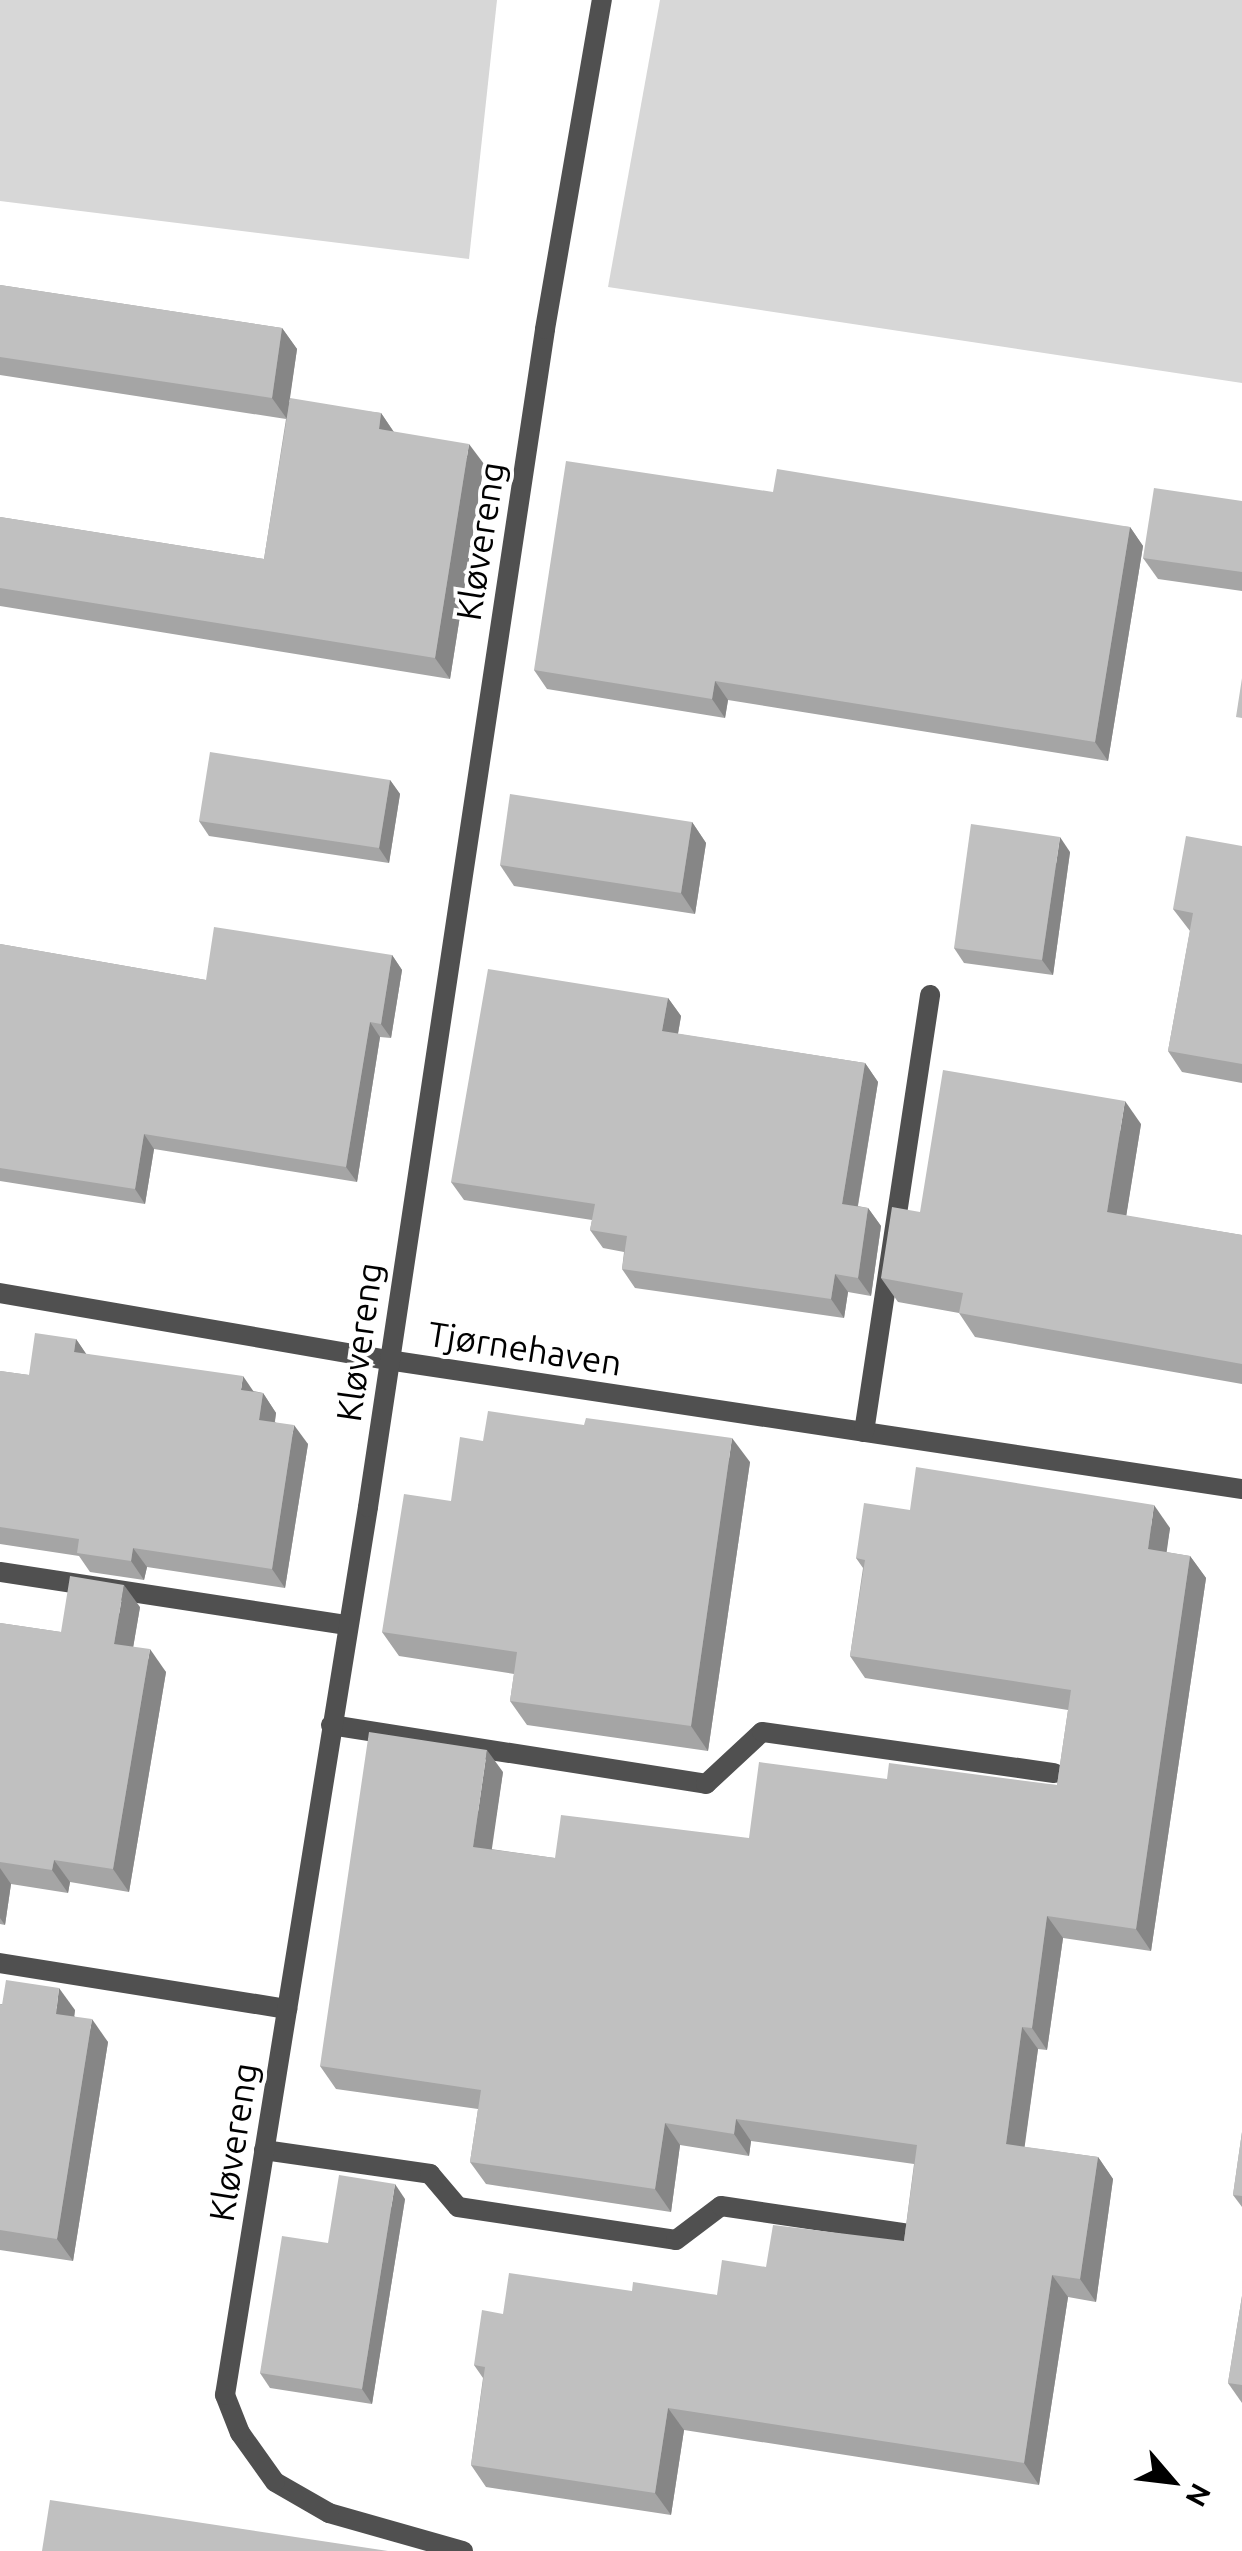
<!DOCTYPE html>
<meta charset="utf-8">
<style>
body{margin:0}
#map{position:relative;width:1242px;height:2551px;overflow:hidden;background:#fff;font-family:Ubuntu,sans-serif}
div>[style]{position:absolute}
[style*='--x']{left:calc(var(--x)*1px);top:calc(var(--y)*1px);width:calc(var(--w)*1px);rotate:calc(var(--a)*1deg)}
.green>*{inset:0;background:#d7d7d7}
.minor>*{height:20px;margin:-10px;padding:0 10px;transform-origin:10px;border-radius:10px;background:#505050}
.wall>*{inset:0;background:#a5a5a5}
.shaded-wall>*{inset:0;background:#868686}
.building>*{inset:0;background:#c0c0c0}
span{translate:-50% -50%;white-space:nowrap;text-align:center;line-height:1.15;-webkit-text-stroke:8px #fff;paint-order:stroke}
.street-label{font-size:35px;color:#000}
.north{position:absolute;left:1122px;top:2431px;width:100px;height:100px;-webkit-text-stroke:8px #fff;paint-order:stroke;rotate:118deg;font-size:28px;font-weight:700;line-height:40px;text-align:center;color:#000}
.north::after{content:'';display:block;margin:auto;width:35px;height:45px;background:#000;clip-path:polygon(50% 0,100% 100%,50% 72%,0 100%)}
</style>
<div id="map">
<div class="green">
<i style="clip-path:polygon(0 0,497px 0,469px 259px,0 201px)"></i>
<i style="clip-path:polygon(660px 0,1242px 0,1242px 383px,608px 287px)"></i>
</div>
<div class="minor">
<i style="--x:0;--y:1293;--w:394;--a:9.8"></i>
<i style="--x:388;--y:1360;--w:864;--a:8.59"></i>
<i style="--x:864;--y:1432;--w:442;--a:-81.4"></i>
<i style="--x:0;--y:1572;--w:351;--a:8.7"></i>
<i style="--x:331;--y:1725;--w:380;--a:8.9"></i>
<i style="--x:706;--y:1784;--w:76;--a:-42.9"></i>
<i style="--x:762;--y:1732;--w:295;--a:8"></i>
<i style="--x:0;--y:1963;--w:291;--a:9.1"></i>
<i style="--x:264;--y:2150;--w:168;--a:8.2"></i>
<i style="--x:430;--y:2174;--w:43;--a:49.7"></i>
<i style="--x:458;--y:2207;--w:220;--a:8.6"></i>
<i style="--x:676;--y:2240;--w:56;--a:-37.1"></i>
<i style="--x:721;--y:2206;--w:185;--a:8.4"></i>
<i style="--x:463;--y:2551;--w:139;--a:-164.2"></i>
<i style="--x:329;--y:2513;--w:62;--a:-150.1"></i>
<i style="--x:275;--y:2482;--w:60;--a:-125.5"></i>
<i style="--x:240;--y:2433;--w:41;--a:-111.5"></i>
<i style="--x:225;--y:2395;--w:899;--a:-80.85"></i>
<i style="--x:368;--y:1507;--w:1191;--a:-81.45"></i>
<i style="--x:545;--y:329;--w:334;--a:-80.2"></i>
</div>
<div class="wall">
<i style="clip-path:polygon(0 285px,282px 328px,297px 349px,289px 402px,381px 413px,394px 432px,484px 464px,450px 679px,0 606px,0 517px,264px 559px,286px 419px,0 375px)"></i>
<i style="clip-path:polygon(773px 492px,1130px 527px,1143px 546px,1108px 761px,728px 700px,725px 718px,547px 689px,534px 670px)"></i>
<i style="clip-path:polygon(1242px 501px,1242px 591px,1158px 579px,1143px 558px)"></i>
<i style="clip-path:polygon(390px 780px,400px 794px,389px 863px,209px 836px,199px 821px)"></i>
<i style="clip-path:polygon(692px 822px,706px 843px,695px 914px,514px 886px,500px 865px)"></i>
<i style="clip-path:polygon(1242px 846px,1242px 1083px,1182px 1072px,1168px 1051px,1190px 931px,1173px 909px)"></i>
<i style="clip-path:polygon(1070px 852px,1053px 975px,964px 963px,954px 948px)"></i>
<i style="clip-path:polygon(0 944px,206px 980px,392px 955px,402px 970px,391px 1038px,380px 1037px,357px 1182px,154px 1149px,145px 1204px,0 1181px)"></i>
<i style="clip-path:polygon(668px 998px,681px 1016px,678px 1034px,865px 1063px,878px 1082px,858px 1206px,868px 1208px,881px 1226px,871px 1296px,848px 1292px,844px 1318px,635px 1288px,622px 1269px,624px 1252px,603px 1248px,590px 1230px,592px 1220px,464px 1200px,451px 1182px)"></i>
<i style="clip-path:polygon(1141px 1124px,1126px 1216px,1242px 1235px,1242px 1384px,975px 1337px,959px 1313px,898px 1302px,881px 1278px,920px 1212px)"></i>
<i style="clip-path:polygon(76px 1339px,86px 1354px,263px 1393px,276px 1413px,275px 1422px,308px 1444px,285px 1588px,147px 1567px,144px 1580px,90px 1572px,79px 1556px,0 1544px,0 1371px,29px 1375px)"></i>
<i style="clip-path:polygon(483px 1441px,750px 1462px,708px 1751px,527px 1725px,510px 1701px,514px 1674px,399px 1656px,382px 1632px)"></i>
<i style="clip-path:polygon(910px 1510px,1170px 1528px,1166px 1552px,1190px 1556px,1206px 1578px,1151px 1951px,1063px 1938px,1047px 2050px,1038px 2049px,1024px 2147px,1098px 2157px,1113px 2179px,1096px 2302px,1068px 2297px,1039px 2485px,684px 2430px,671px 2515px,486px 2487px,471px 2465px,483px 2378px,474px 2365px,503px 2314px,632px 2291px,717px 2295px,766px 2267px,904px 2241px,914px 2164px,751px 2141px,749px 2156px,680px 2145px,671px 2212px,486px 2184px,470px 2162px,478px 2109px,336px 2089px,320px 2066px,503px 1772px,491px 1849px,555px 1858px,749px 1838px,887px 1779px,1057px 1785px,1068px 1710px,865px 1678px,850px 1656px,863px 1568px,856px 1558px)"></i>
<i style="clip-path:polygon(140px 1607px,133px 1647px,166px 1672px,129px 1892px,70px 1882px,68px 1893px,11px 1884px,5px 1925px,0 1924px,0 1623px,61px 1632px)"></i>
<i style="clip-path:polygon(0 2004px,75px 2010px,74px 2016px,108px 2042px,73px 2261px,0 2250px)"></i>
<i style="clip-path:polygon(1242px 2132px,1242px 2207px,1233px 2195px)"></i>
<i style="clip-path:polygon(405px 2199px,372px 2404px,270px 2388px,260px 2373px,328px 2243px)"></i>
<i style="clip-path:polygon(1242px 2296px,1242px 2403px,1228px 2383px)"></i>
</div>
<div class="shaded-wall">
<i style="clip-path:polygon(282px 328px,297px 349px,287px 419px,272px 398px)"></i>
<i style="clip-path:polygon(381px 413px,395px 434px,379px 429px)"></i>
<i style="clip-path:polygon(469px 444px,484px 464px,450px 679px,435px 658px)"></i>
<i style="clip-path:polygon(1130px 527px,1143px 546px,1108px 761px,1095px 742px)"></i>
<i style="clip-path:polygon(715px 681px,728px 700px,725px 718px,712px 699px)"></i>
<i style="clip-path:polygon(390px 780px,400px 794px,389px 863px,379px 848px)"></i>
<i style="clip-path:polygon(692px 822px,706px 843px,695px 914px,681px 893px)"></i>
<i style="clip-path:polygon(1060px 837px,1070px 852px,1053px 975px,1042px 960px)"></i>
<i style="clip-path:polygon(392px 955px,402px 970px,391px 1038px,381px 1024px)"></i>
<i style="clip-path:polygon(668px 998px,681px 1016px,675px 1050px,662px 1031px)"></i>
<i style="clip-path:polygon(370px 1022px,380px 1037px,357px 1182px,346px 1167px)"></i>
<i style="clip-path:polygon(865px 1063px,878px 1082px,855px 1222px,842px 1204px)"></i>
<i style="clip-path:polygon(1125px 1101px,1141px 1124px,1123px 1236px,1107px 1212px)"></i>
<i style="clip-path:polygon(144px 1134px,154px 1149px,145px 1204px,135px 1189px)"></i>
<i style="clip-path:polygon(868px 1208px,881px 1226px,871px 1296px,858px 1278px)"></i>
<i style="clip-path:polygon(835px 1274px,848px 1292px,844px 1318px,831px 1299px)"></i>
<i style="clip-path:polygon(76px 1339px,89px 1358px,74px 1352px)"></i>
<i style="clip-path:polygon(243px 1376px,256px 1395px,241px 1390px)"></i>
<i style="clip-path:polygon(263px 1393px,276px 1413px,272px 1439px,259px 1420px)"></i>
<i style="clip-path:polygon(294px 1425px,308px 1444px,285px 1588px,272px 1569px)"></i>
<i style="clip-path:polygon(732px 1438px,750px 1462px,708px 1751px,691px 1726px)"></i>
<i style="clip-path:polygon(1154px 1505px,1170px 1528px,1164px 1571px,1148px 1549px)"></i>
<i style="clip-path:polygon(133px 1548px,147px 1567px,144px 1580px,131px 1561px)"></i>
<i style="clip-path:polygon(1190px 1556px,1206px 1578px,1151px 1951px,1136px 1929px)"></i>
<i style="clip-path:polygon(124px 1585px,140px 1607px,130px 1666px,114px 1644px)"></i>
<i style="clip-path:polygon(150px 1649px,166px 1672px,129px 1892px,113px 1869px)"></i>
<i style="clip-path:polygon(487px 1750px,503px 1772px,489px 1869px,473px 1847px)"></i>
<i style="clip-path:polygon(54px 1860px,70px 1882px,68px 1893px,52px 1870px)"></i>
<i style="clip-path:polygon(0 1868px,11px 1884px,5px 1925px,0 1918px)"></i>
<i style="clip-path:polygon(1047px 1916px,1063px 1938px,1047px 2050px,1032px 2028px)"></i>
<i style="clip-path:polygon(59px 1988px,75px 2010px,72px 2036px,56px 2014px)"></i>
<i style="clip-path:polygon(92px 2019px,108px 2042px,73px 2261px,57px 2239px)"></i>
<i style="clip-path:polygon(1022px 2027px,1038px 2049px,1022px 2166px,1006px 2144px)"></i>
<i style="clip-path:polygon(736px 2119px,751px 2141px,749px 2156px,734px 2134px)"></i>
<i style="clip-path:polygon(665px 2123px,680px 2145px,671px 2212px,655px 2189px)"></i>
<i style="clip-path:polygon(1098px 2157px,1113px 2179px,1096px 2302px,1080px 2279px)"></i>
<i style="clip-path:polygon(395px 2184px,405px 2199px,372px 2404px,362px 2389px)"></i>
<i style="clip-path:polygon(1052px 2275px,1068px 2297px,1039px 2485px,1024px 2463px)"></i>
<i style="clip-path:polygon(668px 2408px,684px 2430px,671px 2515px,655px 2493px)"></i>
</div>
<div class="building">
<i style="clip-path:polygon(0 285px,282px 328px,272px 398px,0 357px)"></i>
<i style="clip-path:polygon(290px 398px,381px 413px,379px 429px,469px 444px,435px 658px,0 588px,0 517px,264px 559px)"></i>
<i style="clip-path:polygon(566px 461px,773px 492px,777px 469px,1130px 527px,1095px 742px,715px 681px,712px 699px,534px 670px)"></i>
<i style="clip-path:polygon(1154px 488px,1242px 501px,1242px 572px,1143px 558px)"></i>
<i style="clip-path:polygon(1242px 678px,1242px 718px,1236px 717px)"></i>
<i style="clip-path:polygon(210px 752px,390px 780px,379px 848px,199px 821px)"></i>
<i style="clip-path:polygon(510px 794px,692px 822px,681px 893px,500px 865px)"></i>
<i style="clip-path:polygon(971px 824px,1060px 837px,1042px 960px,954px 948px)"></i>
<i style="clip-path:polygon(1186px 836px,1242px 846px,1242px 1064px,1168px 1051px,1193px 913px,1173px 909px)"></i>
<i style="clip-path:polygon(214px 927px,392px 955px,381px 1024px,370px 1022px,346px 1167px,144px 1134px,135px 1189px,0 1168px,0 944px,206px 980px)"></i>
<i style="clip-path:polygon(488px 969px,668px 998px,662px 1031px,865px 1063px,842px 1204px,868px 1208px,858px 1278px,835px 1274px,831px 1299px,622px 1269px,627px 1236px,590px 1230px,595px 1204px,451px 1182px)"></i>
<i style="clip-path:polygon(943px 1070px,1125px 1101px,1107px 1212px,1242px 1235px,1242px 1364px,959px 1313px,963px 1293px,881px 1278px,892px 1207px,920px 1212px)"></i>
<i style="clip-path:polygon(35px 1333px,76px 1339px,74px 1352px,243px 1376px,241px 1390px,263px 1393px,259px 1420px,294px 1425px,272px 1569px,133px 1548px,131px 1561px,77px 1553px,79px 1539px,0 1527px,0 1371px,29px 1375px)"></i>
<i style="clip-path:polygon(488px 1411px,584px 1425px,586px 1418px,732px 1438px,691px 1726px,510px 1701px,517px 1652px,382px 1632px,404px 1494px,451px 1501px,460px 1437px,483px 1441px)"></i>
<i style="clip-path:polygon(916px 1467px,1154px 1505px,1148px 1549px,1190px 1556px,1136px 1929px,1047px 1916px,1032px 2028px,1022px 2027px,1006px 2144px,1098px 2157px,1080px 2279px,1052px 2275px,1024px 2463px,668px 2408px,655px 2493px,471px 2465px,485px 2367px,474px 2365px,482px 2310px,503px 2314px,509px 2273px,632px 2291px,633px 2282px,717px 2295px,722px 2260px,766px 2267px,773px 2225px,904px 2241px,917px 2145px,736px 2119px,734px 2134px,665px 2123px,655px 2189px,470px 2162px,481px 2090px,320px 2066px,369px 1732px,487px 1750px,473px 1847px,555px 1858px,561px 1815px,749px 1838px,759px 1762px,887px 1779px,889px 1763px,1057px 1785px,1071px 1690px,850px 1656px,865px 1560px,856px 1558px,864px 1503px,910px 1510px)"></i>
<i style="clip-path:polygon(70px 1576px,124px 1585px,114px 1644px,150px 1649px,113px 1869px,54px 1860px,52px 1870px,0 1862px,0 1623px,61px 1632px)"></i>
<i style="clip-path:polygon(6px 1980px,59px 1988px,56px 2014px,92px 2019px,57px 2239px,0 2230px,0 2004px,2px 2005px)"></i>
<i style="clip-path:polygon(1242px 2132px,1242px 2196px,1233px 2195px)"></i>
<i style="clip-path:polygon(339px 2175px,395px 2184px,362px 2389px,260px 2373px,282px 2236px,328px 2243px)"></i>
<i style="clip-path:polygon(1242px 2296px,1242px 2385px,1228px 2383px)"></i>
<i style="clip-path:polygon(50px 2500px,388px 2551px,42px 2551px)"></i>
</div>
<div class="street-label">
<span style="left:480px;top:541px;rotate:-81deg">Kløvereng</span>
<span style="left:359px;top:1342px;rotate:-82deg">Kløvereng</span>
<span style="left:525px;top:1348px;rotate:9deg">Tjørnehaven</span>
<span style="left:233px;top:2142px;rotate:-81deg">Kløvereng</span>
</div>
<div class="north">N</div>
</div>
